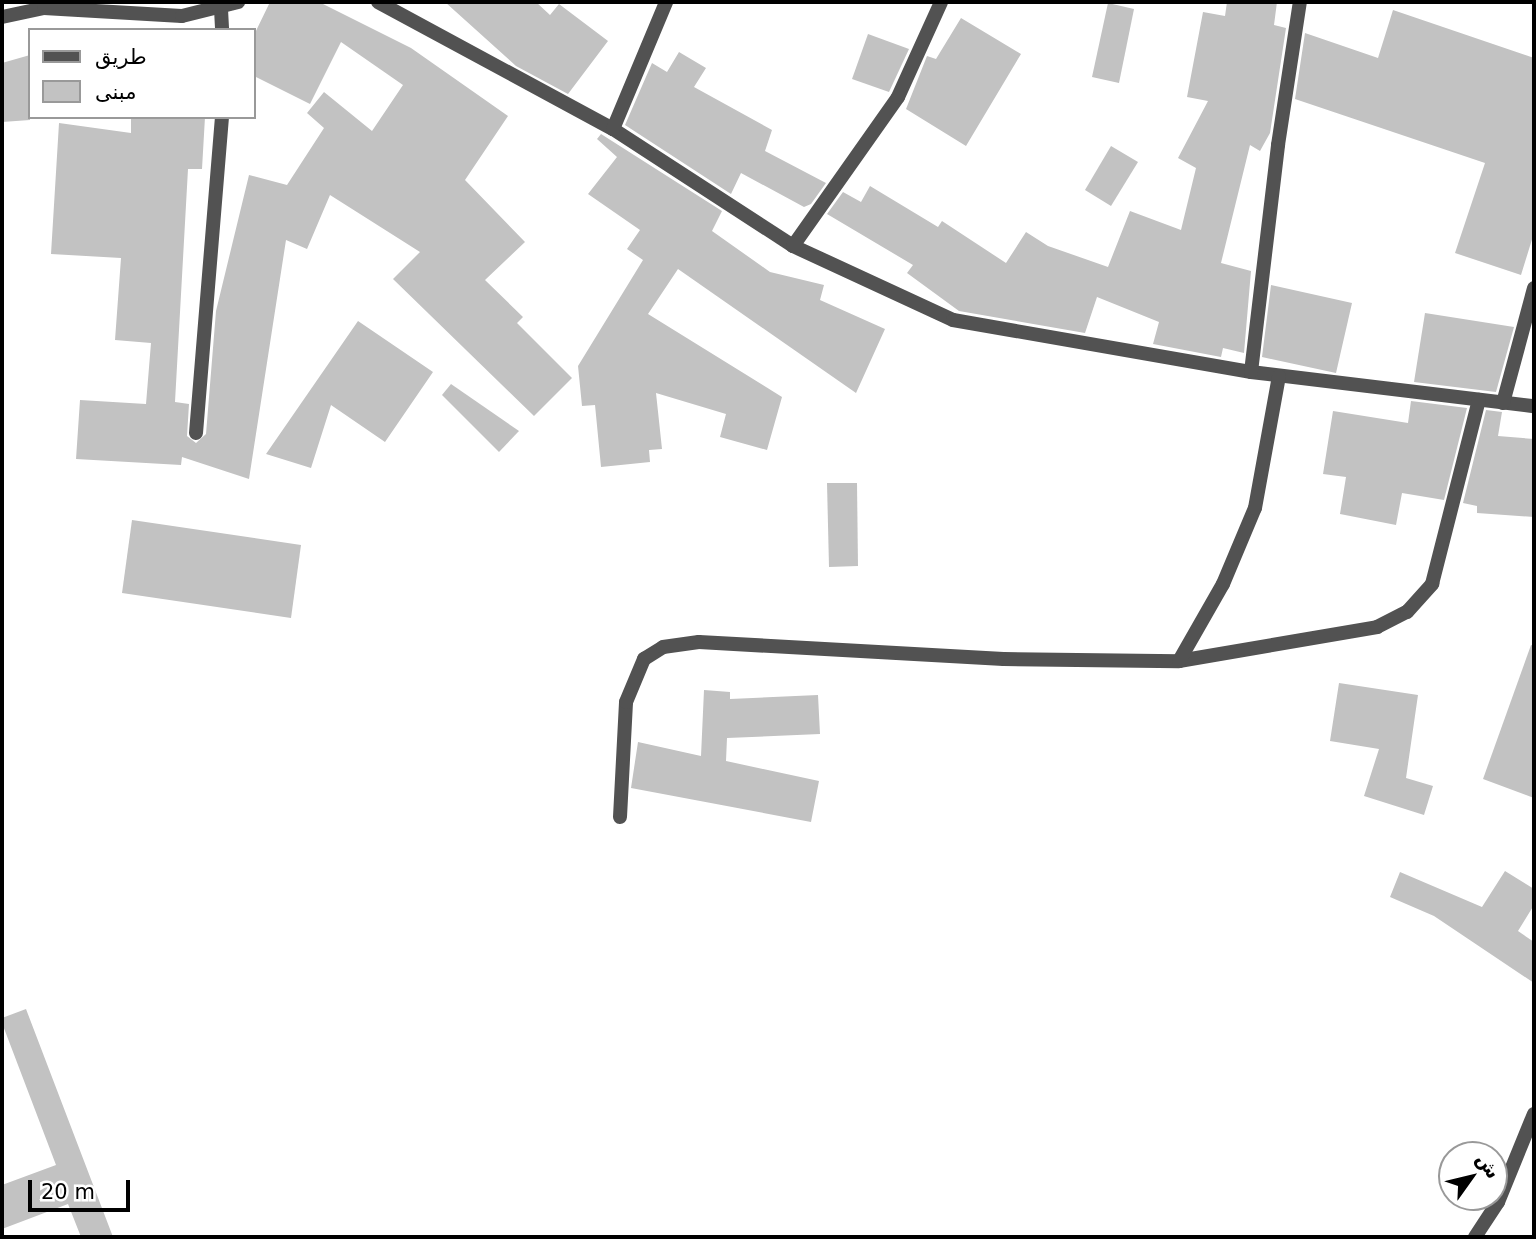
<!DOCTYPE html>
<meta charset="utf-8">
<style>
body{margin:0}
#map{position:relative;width:1536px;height:1239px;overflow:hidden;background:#fff;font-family:"DejaVu Sans",Vazirmatn,sans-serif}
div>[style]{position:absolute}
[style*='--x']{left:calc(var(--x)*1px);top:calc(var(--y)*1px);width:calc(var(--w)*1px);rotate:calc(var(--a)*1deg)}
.building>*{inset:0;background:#c2c2c2}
.minor>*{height:14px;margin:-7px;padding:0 7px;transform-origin:7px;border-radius:7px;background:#525252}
span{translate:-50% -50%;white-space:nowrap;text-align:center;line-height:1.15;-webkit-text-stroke:7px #fff;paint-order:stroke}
.frame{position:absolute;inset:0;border:4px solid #000;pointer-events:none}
.legend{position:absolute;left:28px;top:28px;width:228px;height:91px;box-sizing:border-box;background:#fff;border:2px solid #999;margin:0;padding:9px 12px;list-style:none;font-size:21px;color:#000}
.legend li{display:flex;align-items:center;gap:14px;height:35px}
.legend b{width:35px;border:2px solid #999}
.north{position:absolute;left:1438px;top:1141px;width:70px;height:70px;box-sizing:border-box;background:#fff;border:2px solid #999;border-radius:50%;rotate:56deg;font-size:19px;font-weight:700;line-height:28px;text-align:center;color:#000}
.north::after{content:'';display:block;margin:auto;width:24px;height:32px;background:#000;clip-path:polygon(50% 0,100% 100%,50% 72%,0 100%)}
.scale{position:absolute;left:28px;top:1180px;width:102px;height:32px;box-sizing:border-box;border:4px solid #000;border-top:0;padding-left:9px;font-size:21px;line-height:24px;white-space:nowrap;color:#000;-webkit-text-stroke:5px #fff;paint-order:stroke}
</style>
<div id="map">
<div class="building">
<i style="clip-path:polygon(270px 2px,319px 2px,411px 48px,508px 116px,465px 180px,525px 242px,485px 280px,523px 317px,517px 323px,572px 378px,534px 416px,393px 279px,420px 252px,330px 195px,307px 249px,286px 240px,249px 479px,182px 457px,181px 465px,76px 459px,80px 400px,146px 404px,151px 343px,115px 340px,121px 258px,51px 254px,59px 123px,131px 133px,131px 117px,205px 117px,202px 169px,188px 169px,175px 402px,189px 404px,187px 436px,196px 443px,206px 434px,216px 311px,249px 175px,287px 185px,324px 128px,307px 113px,324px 92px,372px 131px,403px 85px,341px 42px,310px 104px,254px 76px,254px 35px)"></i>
<i style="clip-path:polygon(445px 2px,536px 2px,550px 15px,559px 4px,608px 41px,568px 94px,516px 66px)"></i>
<i style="clip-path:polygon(1227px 2px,1277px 2px,1274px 25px,1286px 28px,1270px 133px,1260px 151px,1250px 145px,1221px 263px,1251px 271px,1244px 353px,1223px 348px,1221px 357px,1153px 344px,1159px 322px,1097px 297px,1085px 333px,959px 311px,907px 273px,913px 265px,827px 214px,843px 192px,861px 202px,870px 186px,938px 227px,942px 221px,1006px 263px,1026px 232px,1048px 246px,1108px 267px,1130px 211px,1181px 230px,1196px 168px,1178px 158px,1208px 101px,1187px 97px,1203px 12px,1225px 16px)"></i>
<i style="clip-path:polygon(1108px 3px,1134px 9px,1119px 83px,1092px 77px)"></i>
<i style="clip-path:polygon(1393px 10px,1534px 58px,1534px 233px,1521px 275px,1455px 253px,1485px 163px,1295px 99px,1305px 33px,1378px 58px)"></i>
<i style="clip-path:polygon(961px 18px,1021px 54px,966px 146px,906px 109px,927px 56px,936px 59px)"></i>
<i style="clip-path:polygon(868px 34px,909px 49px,889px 92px,852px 79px)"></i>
<i style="clip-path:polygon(679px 52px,706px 68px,694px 87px,772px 130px,765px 151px,826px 183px,811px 204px,804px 207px,741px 173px,731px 194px,625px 125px,652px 63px,667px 72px)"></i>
<i style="clip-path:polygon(30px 55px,30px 120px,2px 122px,2px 63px)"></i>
<i style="clip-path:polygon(601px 134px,722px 211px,712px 231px,770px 272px,824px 285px,820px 300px,885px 329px,856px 393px,678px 269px,648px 314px,782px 397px,767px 450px,720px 437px,726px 414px,656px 393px,662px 449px,649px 450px,650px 462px,601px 467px,595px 405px,582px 406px,578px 366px,643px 260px,627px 249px,640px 230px,588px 194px,617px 157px,597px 139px)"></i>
<i style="clip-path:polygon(1111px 146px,1138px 162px,1111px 206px,1085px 190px)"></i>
<i style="clip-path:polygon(1271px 285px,1352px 303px,1336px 373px,1262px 357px)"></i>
<i style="clip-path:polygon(1425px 313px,1514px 327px,1496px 392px,1414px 382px)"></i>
<i style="clip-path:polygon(358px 321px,433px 372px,385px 442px,331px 405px,311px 468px,266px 454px)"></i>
<i style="clip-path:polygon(451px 384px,519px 431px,499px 452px,442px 395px)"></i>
<i style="clip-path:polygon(1411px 401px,1467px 408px,1444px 500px,1402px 493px,1396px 525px,1340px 514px,1346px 477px,1323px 474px,1333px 411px,1408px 423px)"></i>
<i style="clip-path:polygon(1486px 410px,1502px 412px,1498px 436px,1534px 439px,1534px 517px,1477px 513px,1477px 506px,1463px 503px)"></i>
<i style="clip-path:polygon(827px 483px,857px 483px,858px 566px,829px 567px)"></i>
<i style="clip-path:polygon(132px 520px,301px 545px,291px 618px,122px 593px)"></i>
<i style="clip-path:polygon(1531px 645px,1534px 646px,1534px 798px,1483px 779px)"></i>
<i style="clip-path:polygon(1339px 683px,1418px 695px,1406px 778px,1433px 786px,1424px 815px,1364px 796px,1379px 749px,1330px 741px)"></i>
<i style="clip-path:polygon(704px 690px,730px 692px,730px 699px,818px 695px,820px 734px,727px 738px,726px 761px,819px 781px,811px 822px,631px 788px,638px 742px,701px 756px)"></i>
<i style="clip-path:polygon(1505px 871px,1534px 889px,1534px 905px,1518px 931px,1534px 942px,1534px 983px,1434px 916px,1390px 897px,1400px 872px,1482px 907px)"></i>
<i style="clip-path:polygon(26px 1009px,113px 1237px,81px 1237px,68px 1204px,2px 1229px,2px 1185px,56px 1165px,2px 1023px,2px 1018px)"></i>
</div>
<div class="minor">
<i style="--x:378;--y:2;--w:267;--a:28.4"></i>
<i style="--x:613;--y:129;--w:215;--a:33"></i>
<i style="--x:793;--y:246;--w:176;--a:24.8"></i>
<i style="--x:953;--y:320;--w:303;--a:9.9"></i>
<i style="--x:1251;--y:372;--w:285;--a:6.9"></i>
<i style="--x:221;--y:9;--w:21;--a:87"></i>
<i style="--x:2;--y:17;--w:43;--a:-12.1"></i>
<i style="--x:44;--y:8;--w:138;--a:3.3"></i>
<i style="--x:182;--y:16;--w:58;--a:-14"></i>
<i style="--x:613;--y:129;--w:138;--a:-67.3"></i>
<i style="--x:793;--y:246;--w:182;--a:-54.8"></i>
<i style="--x:898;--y:97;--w:104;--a:-65.6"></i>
<i style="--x:1251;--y:372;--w:229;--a:-83.2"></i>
<i style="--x:1278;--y:145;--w:145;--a:-81.3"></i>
<i style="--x:1503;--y:403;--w:119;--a:-74.9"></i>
<i style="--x:196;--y:433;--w:317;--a:-85.3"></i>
<i style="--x:1179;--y:661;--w:201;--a:-9.7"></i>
<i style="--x:1377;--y:627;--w:34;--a:-27"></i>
<i style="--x:1407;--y:612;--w:38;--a:-48"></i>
<i style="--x:1432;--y:584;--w:190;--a:-75.7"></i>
<i style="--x:620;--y:817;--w:115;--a:-87"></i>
<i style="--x:626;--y:702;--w:47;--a:-67.3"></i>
<i style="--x:644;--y:659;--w:22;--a:-32"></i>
<i style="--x:663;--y:647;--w:36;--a:-8"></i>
<i style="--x:699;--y:642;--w:305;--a:3.2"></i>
<i style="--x:1004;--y:659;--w:175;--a:0.7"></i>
<i style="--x:1179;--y:661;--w:89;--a:-60.3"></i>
<i style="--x:1223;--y:584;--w:82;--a:-67.2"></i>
<i style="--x:1255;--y:508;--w:134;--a:-79.7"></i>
<i style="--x:1475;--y:1237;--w:42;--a:-56.7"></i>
<i style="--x:1498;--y:1202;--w:95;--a:-67.8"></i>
</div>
<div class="frame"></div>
<ul class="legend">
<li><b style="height:9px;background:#525252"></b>طريق</li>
<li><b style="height:19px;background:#c2c2c2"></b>مبنى</li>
</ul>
<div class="north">ش</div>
<div class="scale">20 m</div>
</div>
